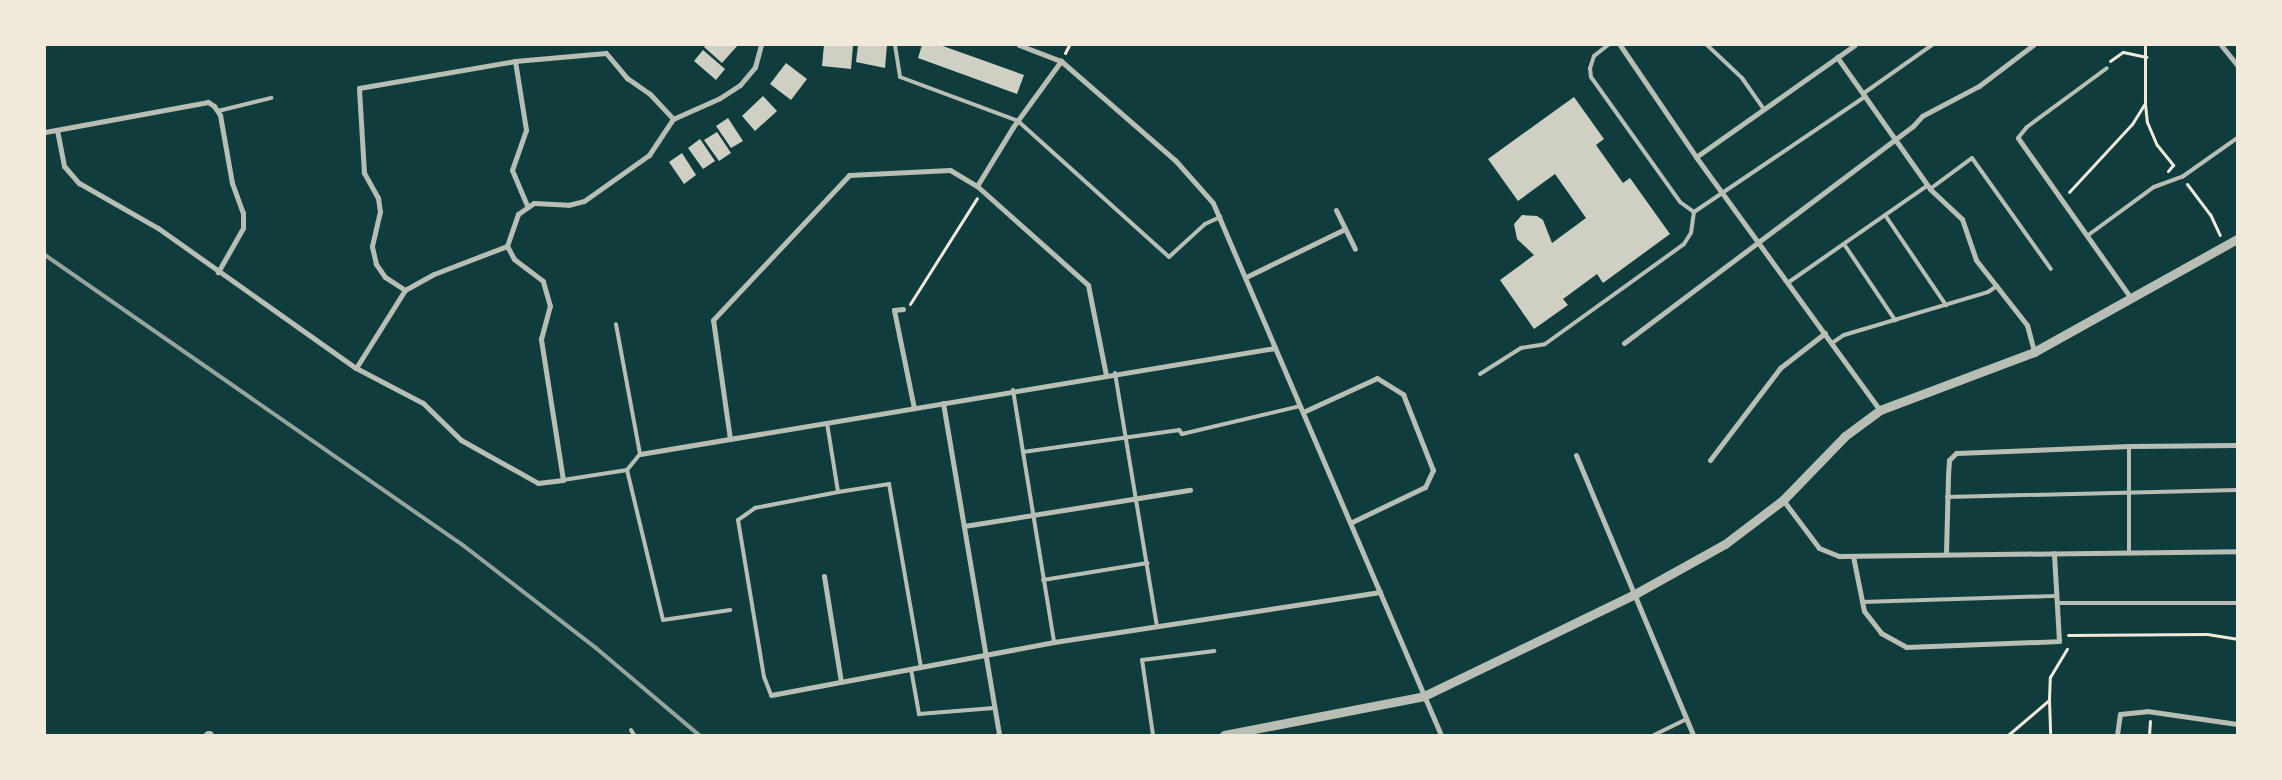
<!DOCTYPE html>
<style>
body{margin:0}
#map{position:relative;width:2282px;height:780px;overflow:hidden;background:#0f3d3e;font-family:Helvetica,sans-serif}
div>[style]{position:absolute}
[style*='--x']{left:calc(var(--x)*1px);top:calc(var(--y)*1px);width:calc(var(--w)*1px);rotate:calc(var(--a)*1deg)}
.building>*{inset:0;background:#cfcfc3}
.path>*{height:3px;margin:-1.5px;padding:0 1.5px;transform-origin:1.5px;border-radius:1.5px;background:#f1e9da}
.service>*{height:4px;margin:-2px;padding:0 2px;transform-origin:2px;border-radius:2px;background:#b8beb3}
.minor>*{height:5px;margin:-2.5px;padding:0 2.5px;transform-origin:2.5px;border-radius:2.5px;background:#b8beb3}
.tertiary>*{height:9px;margin:-4.5px;padding:0 4.5px;transform-origin:4.5px;border-radius:4.5px;background:#b8beb3}
.rail>*{height:4px;margin:-2px;padding:0 2px;transform-origin:2px;border-radius:2px;background:#97a49c}
span{translate:-50% -50%;white-space:nowrap;text-align:center;line-height:1.15;-webkit-text-stroke:4px #f1e9da;paint-order:stroke}
.frame{position:absolute;inset:0;border:46px solid #f1e9da;pointer-events:none}
</style>
<div id="map">
<div class="building">
<i style="clip-path:polygon(706px 45px,738px 45px,722px 63px,704px 47px)"></i>
<i style="clip-path:polygon(824px 45px,853px 45px,851px 69px,822px 66px)"></i>
<i style="clip-path:polygon(858px 45px,887px 45px,885px 68px,856px 62px)"></i>
<i style="clip-path:polygon(922px 45px,940px 45px,1024px 75px,1017px 94px,918px 58px)"></i>
<i style="clip-path:polygon(703px 50px,725px 69px,716px 80px,694px 61px)"></i>
<i style="clip-path:polygon(786px 63px,807px 79px,791px 100px,770px 84px)"></i>
<i style="clip-path:polygon(763px 96px,777px 111px,755px 131px,742px 116px)"></i>
<i style="clip-path:polygon(1574px 97px,1604px 139px,1596px 145px,1623px 183px,1630px 178px,1670px 234px,1603px 283px,1597px 274px,1563px 299px,1568px 305px,1534px 329px,1500px 280px,1534px 255px,1517px 239px,1514px 224px,1522px 215px,1537px 216px,1543px 220px,1552px 243px,1586px 218px,1555px 174px,1518px 201px,1488px 159px)"></i>
<i style="clip-path:polygon(728px 118px,743px 141px,731px 148px,716px 126px)"></i>
<i style="clip-path:polygon(717px 132px,731px 153px,719px 161px,704px 140px)"></i>
<i style="clip-path:polygon(700px 139px,715px 161px,703px 169px,688px 148px)"></i>
<i style="clip-path:polygon(682px 153px,696px 175px,684px 184px,669px 162px)"></i>
</div>
<div class="path">
<i style="--x:1065;--y:53;--w:9;--a:-63"></i>
<i style="--x:2110;--y:61;--w:16;--a:-35"></i>
<i style="--x:2123;--y:52;--w:24;--a:12"></i>
<i style="--x:2145;--y:104;--w:18;--a:84"></i>
<i style="--x:2147;--y:122;--w:25;--a:67"></i>
<i style="--x:2157;--y:145;--w:26;--a:51"></i>
<i style="--x:2173;--y:165;--w:8;--a:130"></i>
<i style="--x:2187;--y:184;--w:38;--a:53"></i>
<i style="--x:2210;--y:214;--w:23;--a:65"></i>
<i style="--x:2069;--y:192;--w:93;--a:-47.2"></i>
<i style="--x:2132;--y:124;--w:25;--a:-58"></i>
<i style="--x:2145;--y:103;--w:58;--a:-90"></i>
<i style="--x:910;--y:304;--w:125;--a:-57.7"></i>
<i style="--x:2068;--y:635;--w:139;--a:-0.4"></i>
<i style="--x:2207;--y:634;--w:30;--a:9"></i>
<i style="--x:2049;--y:700;--w:35;--a:88"></i>
<i style="--x:2008;--y:735;--w:54;--a:-40.5"></i>
<i style="--x:2049;--y:700;--w:23;--a:-88"></i>
<i style="--x:2050;--y:677;--w:33;--a:-59"></i>
<i style="--x:2149;--y:735;--w:14;--a:-86"></i>
</div>
<div class="service">
<i style="--x:895;--y:45;--w:32;--a:81"></i>
<i style="--x:900;--y:77;--w:126;--a:20.4"></i>
<i style="--x:1018;--y:121;--w:203;--a:42"></i>
<i style="--x:1169;--y:257;--w:49;--a:-42.5"></i>
<i style="--x:1205;--y:224;--w:17;--a:-25"></i>
<i style="--x:1608;--y:45;--w:18;--a:142"></i>
<i style="--x:1594;--y:56;--w:13;--a:108"></i>
<i style="--x:1590;--y:68;--w:9;--a:84"></i>
<i style="--x:1591;--y:77;--w:153;--a:54.5"></i>
<i style="--x:1680;--y:202;--w:17;--a:36"></i>
<i style="--x:1694;--y:212;--w:207;--a:-34"></i>
<i style="--x:1707;--y:45;--w:48;--a:43.3"></i>
<i style="--x:1742;--y:78;--w:38;--a:55"></i>
<i style="--x:1864;--y:93;--w:83;--a:-35.2"></i>
<i style="--x:218;--y:111;--w:55;--a:-13.8"></i>
<i style="--x:2018;--y:138;--w:14;--a:-51"></i>
<i style="--x:2027;--y:127;--w:99;--a:-36.4"></i>
<i style="--x:1930;--y:189;--w:52;--a:-36.4"></i>
<i style="--x:1972;--y:158;--w:136;--a:54.6"></i>
<i style="--x:1885;--y:215;--w:109;--a:55.9"></i>
<i style="--x:2087;--y:236;--w:83;--a:-36.2"></i>
<i style="--x:2154;--y:187;--w:30;--a:-20"></i>
<i style="--x:2182;--y:177;--w:67;--a:-35.3"></i>
<i style="--x:1844;--y:244;--w:92;--a:56.1"></i>
<i style="--x:1789;--y:282;--w:169;--a:-34.9"></i>
<i style="--x:1832;--y:343;--w:14;--a:-34"></i>
<i style="--x:1844;--y:335;--w:150;--a:-16.6"></i>
<i style="--x:1988;--y:292;--w:11;--a:-34"></i>
<i style="--x:1115;--y:373;--w:256;--a:80.6"></i>
<i style="--x:1480;--y:374;--w:49;--a:-32.4"></i>
<i style="--x:1521;--y:348;--w:24;--a:-9"></i>
<i style="--x:1545;--y:344;--w:171;--a:-35.7"></i>
<i style="--x:1684;--y:244;--w:13;--a:-58"></i>
<i style="--x:1691;--y:233;--w:21;--a:-82"></i>
<i style="--x:1013;--y:390;--w:63;--a:80.8"></i>
<i style="--x:1023;--y:452;--w:158;--a:-8"></i>
<i style="--x:1179;--y:430;--w:5;--a:53"></i>
<i style="--x:1182;--y:434;--w:121;--a:-13.3"></i>
<i style="--x:827;--y:423;--w:70;--a:80.9"></i>
<i style="--x:838;--y:492;--w:52;--a:-8.9"></i>
<i style="--x:889;--y:484;--w:186;--a:80.1"></i>
<i style="--x:1023;--y:452;--w:193;--a:80.7"></i>
<i style="--x:627;--y:470;--w:154;--a:76.5"></i>
<i style="--x:663;--y:620;--w:68;--a:-8.5"></i>
<i style="--x:563;--y:480;--w:65;--a:-8.9"></i>
<i style="--x:627;--y:470;--w:21;--a:-51"></i>
<i style="--x:640;--y:454;--w:132;--a:-100.5"></i>
<i style="--x:1947;--y:497;--w:290;--a:-1.4"></i>
<i style="--x:2129;--y:552;--w:106;--a:-90"></i>
<i style="--x:1043;--y:580;--w:106;--a:-9.2"></i>
<i style="--x:1862;--y:602;--w:195;--a:-1.8"></i>
<i style="--x:2057;--y:603;--w:180;--a:0"></i>
<i style="--x:911;--y:669;--w:46;--a:79.9"></i>
<i style="--x:919;--y:714;--w:75;--a:-4.6"></i>
<i style="--x:771;--y:695;--w:19;--a:-111"></i>
<i style="--x:764;--y:677;--w:159;--a:-99.4"></i>
<i style="--x:738;--y:520;--w:21;--a:-35"></i>
<i style="--x:755;--y:508;--w:85;--a:-10.9"></i>
<i style="--x:631;--y:730;--w:6;--a:59"></i>
<i style="--x:1153;--y:735;--w:76;--a:-98.3"></i>
<i style="--x:1142;--y:660;--w:73;--a:-7.1"></i>
<i style="--x:1654;--y:735;--w:37;--a:-26"></i>
</div>
<div class="minor">
<i style="--x:1019;--y:45;--w:45;--a:20.9"></i>
<i style="--x:1061;--y:61;--w:151;--a:41"></i>
<i style="--x:1175;--y:160;--w:57;--a:48.5"></i>
<i style="--x:1213;--y:203;--w:579;--a:66.8"></i>
<i style="--x:1620;--y:45;--w:135;--a:55.8"></i>
<i style="--x:1696;--y:157;--w:313;--a:54"></i>
<i style="--x:2221;--y:45;--w:26;--a:51"></i>
<i style="--x:1837;--y:57;--w:161;--a:54.8"></i>
<i style="--x:1930;--y:189;--w:44;--a:43.2"></i>
<i style="--x:1962;--y:219;--w:43;--a:71.1"></i>
<i style="--x:1976;--y:260;--w:83;--a:51.9"></i>
<i style="--x:2027;--y:325;--w:28;--a:75"></i>
<i style="--x:515;--y:61;--w:70;--a:80.9"></i>
<i style="--x:526;--y:130;--w:42;--a:109.3"></i>
<i style="--x:512;--y:170;--w:39;--a:67"></i>
<i style="--x:57;--y:130;--w:37;--a:79"></i>
<i style="--x:64;--y:166;--w:23;--a:49"></i>
<i style="--x:79;--y:183;--w:91;--a:29.7"></i>
<i style="--x:158;--y:228;--w:242;--a:35.3"></i>
<i style="--x:356;--y:368;--w:76;--a:27.6"></i>
<i style="--x:423;--y:403;--w:53;--a:44.2"></i>
<i style="--x:461;--y:440;--w:88;--a:29.2"></i>
<i style="--x:538;--y:483;--w:25;--a:-7"></i>
<i style="--x:563;--y:480;--w:143;--a:-98.9"></i>
<i style="--x:541;--y:339;--w:34;--a:-75"></i>
<i style="--x:550;--y:306;--w:26;--a:-106"></i>
<i style="--x:543;--y:281;--w:36;--a:-143"></i>
<i style="--x:514;--y:259;--w:15;--a:-118"></i>
<i style="--x:507;--y:246;--w:34;--a:-71"></i>
<i style="--x:518;--y:214;--w:19;--a:-35"></i>
<i style="--x:534;--y:203;--w:34;--a:3"></i>
<i style="--x:568;--y:205;--w:16;--a:-14"></i>
<i style="--x:584;--y:201;--w:80;--a:-35.3"></i>
<i style="--x:649;--y:155;--w:43;--a:-56.3"></i>
<i style="--x:673;--y:119;--w:51;--a:-24.1"></i>
<i style="--x:720;--y:98;--w:24;--a:-33"></i>
<i style="--x:740;--y:85;--w:23;--a:-50"></i>
<i style="--x:755;--y:67;--w:23;--a:-75"></i>
<i style="--x:45;--y:132;--w:166;--a:-10.4"></i>
<i style="--x:208;--y:102;--w:7;--a:34"></i>
<i style="--x:214;--y:106;--w:11;--a:56"></i>
<i style="--x:220;--y:115;--w:69;--a:80"></i>
<i style="--x:232;--y:183;--w:32;--a:70"></i>
<i style="--x:243;--y:213;--w:15;--a:90"></i>
<i style="--x:243;--y:228;--w:51;--a:119.6"></i>
<i style="--x:2018;--y:138;--w:196;--a:54.8"></i>
<i style="--x:1696;--y:157;--w:194;--a:-35.2"></i>
<i style="--x:977;--y:186;--w:69;--a:-58.6"></i>
<i style="--x:1013;--y:127;--w:82;--a:-54"></i>
<i style="--x:1336;--y:210;--w:43;--a:64"></i>
<i style="--x:1246;--y:277;--w:110;--a:-25.9"></i>
<i style="--x:405;--y:290;--w:24;--a:-147"></i>
<i style="--x:385;--y:277;--w:16;--a:-125"></i>
<i style="--x:376;--y:264;--w:18;--a:-103"></i>
<i style="--x:372;--y:246;--w:35;--a:-77"></i>
<i style="--x:380;--y:212;--w:14;--a:-98"></i>
<i style="--x:378;--y:198;--w:29;--a:-119"></i>
<i style="--x:364;--y:173;--w:85;--a:-93.4"></i>
<i style="--x:359;--y:88;--w:158;--a:-9.8"></i>
<i style="--x:515;--y:61;--w:91;--a:-5"></i>
<i style="--x:606;--y:53;--w:33;--a:50"></i>
<i style="--x:627;--y:78;--w:28;--a:35"></i>
<i style="--x:650;--y:94;--w:34;--a:47"></i>
<i style="--x:903;--y:309;--w:9;--a:174"></i>
<i style="--x:894;--y:310;--w:100;--a:78.5"></i>
<i style="--x:1624;--y:343;--w:361;--a:-36.9"></i>
<i style="--x:1913;--y:126;--w:13;--a:-48"></i>
<i style="--x:1922;--y:116;--w:64;--a:-27.8"></i>
<i style="--x:1979;--y:86;--w:68;--a:-37.2"></i>
<i style="--x:356;--y:368;--w:92;--a:-57.9"></i>
<i style="--x:405;--y:290;--w:33;--a:-29"></i>
<i style="--x:434;--y:274;--w:78;--a:-21"></i>
<i style="--x:943;--y:403;--w:337;--a:80.4"></i>
<i style="--x:1303;--y:412;--w:81;--a:-24.7"></i>
<i style="--x:1377;--y:378;--w:31;--a:32"></i>
<i style="--x:1403;--y:394;--w:82;--a:68.5"></i>
<i style="--x:1433;--y:470;--w:19;--a:115"></i>
<i style="--x:1425;--y:487;--w:81;--a:154.4"></i>
<i style="--x:730;--y:439;--w:120;--a:-98.1"></i>
<i style="--x:713;--y:320;--w:199;--a:-46.8"></i>
<i style="--x:849;--y:175;--w:101;--a:-2.8"></i>
<i style="--x:950;--y:170;--w:31;--a:31"></i>
<i style="--x:977;--y:186;--w:149;--a:41.7"></i>
<i style="--x:1088;--y:285;--w:92;--a:78.7"></i>
<i style="--x:640;--y:454;--w:644;--a:-9.48"></i>
<i style="--x:1576;--y:455;--w:303;--a:67.3"></i>
<i style="--x:1710;--y:460;--w:116;--a:-52.7"></i>
<i style="--x:1780;--y:368;--w:57;--a:-37.9"></i>
<i style="--x:1783;--y:500;--w:60;--a:53.1"></i>
<i style="--x:1819;--y:548;--w:22;--a:22"></i>
<i style="--x:1839;--y:556;--w:398;--a:-0.7"></i>
<i style="--x:964;--y:526;--w:229;--a:-9.1"></i>
<i style="--x:1946;--y:553;--w:78;--a:-88.5"></i>
<i style="--x:1948;--y:475;--w:15;--a:-86"></i>
<i style="--x:1949;--y:460;--w:10;--a:-45"></i>
<i style="--x:1956;--y:453;--w:173;--a:-2.3"></i>
<i style="--x:2129;--y:446;--w:108;--a:-0.5"></i>
<i style="--x:1853;--y:556;--w:56;--a:78.7"></i>
<i style="--x:1864;--y:611;--w:28;--a:52"></i>
<i style="--x:1881;--y:633;--w:29;--a:29"></i>
<i style="--x:1906;--y:647;--w:153;--a:-2.2"></i>
<i style="--x:2059;--y:641;--w:88;--a:-93.3"></i>
<i style="--x:824;--y:576;--w:107;--a:80.9"></i>
<i style="--x:771;--y:695;--w:288;--a:-10.6"></i>
<i style="--x:1054;--y:642;--w:330;--a:-8.7"></i>
<i style="--x:2117;--y:735;--w:21;--a:-82"></i>
<i style="--x:2120;--y:714;--w:27;--a:-6"></i>
<i style="--x:2147;--y:711;--w:91;--a:8.2"></i>
</div>
<div class="tertiary">
<i style="--x:208;--y:735;--w:1;--a:0"></i>
<i style="--x:1224;--y:735;--w:204;--a:-11"></i>
<i style="--x:1424;--y:696;--w:234;--a:-25.8"></i>
<i style="--x:1635;--y:594;--w:103;--a:-29.1"></i>
<i style="--x:1725;--y:544;--w:73;--a:-37.2"></i>
<i style="--x:1783;--y:500;--w:89;--a:-45.9"></i>
<i style="--x:1845;--y:436;--w:44;--a:-36.6"></i>
<i style="--x:1880;--y:410;--w:165;--a:-20.6"></i>
<i style="--x:2034;--y:352;--w:232;--a:-29.1"></i>
</div>
<div class="rail">
<i style="--x:45;--y:255;--w:510;--a:34.78"></i>
<i style="--x:464;--y:546;--w:167;--a:37.7"></i>
<i style="--x:596;--y:648;--w:135;--a:40.2"></i>
</div>
<div class="frame"></div>
</div>
